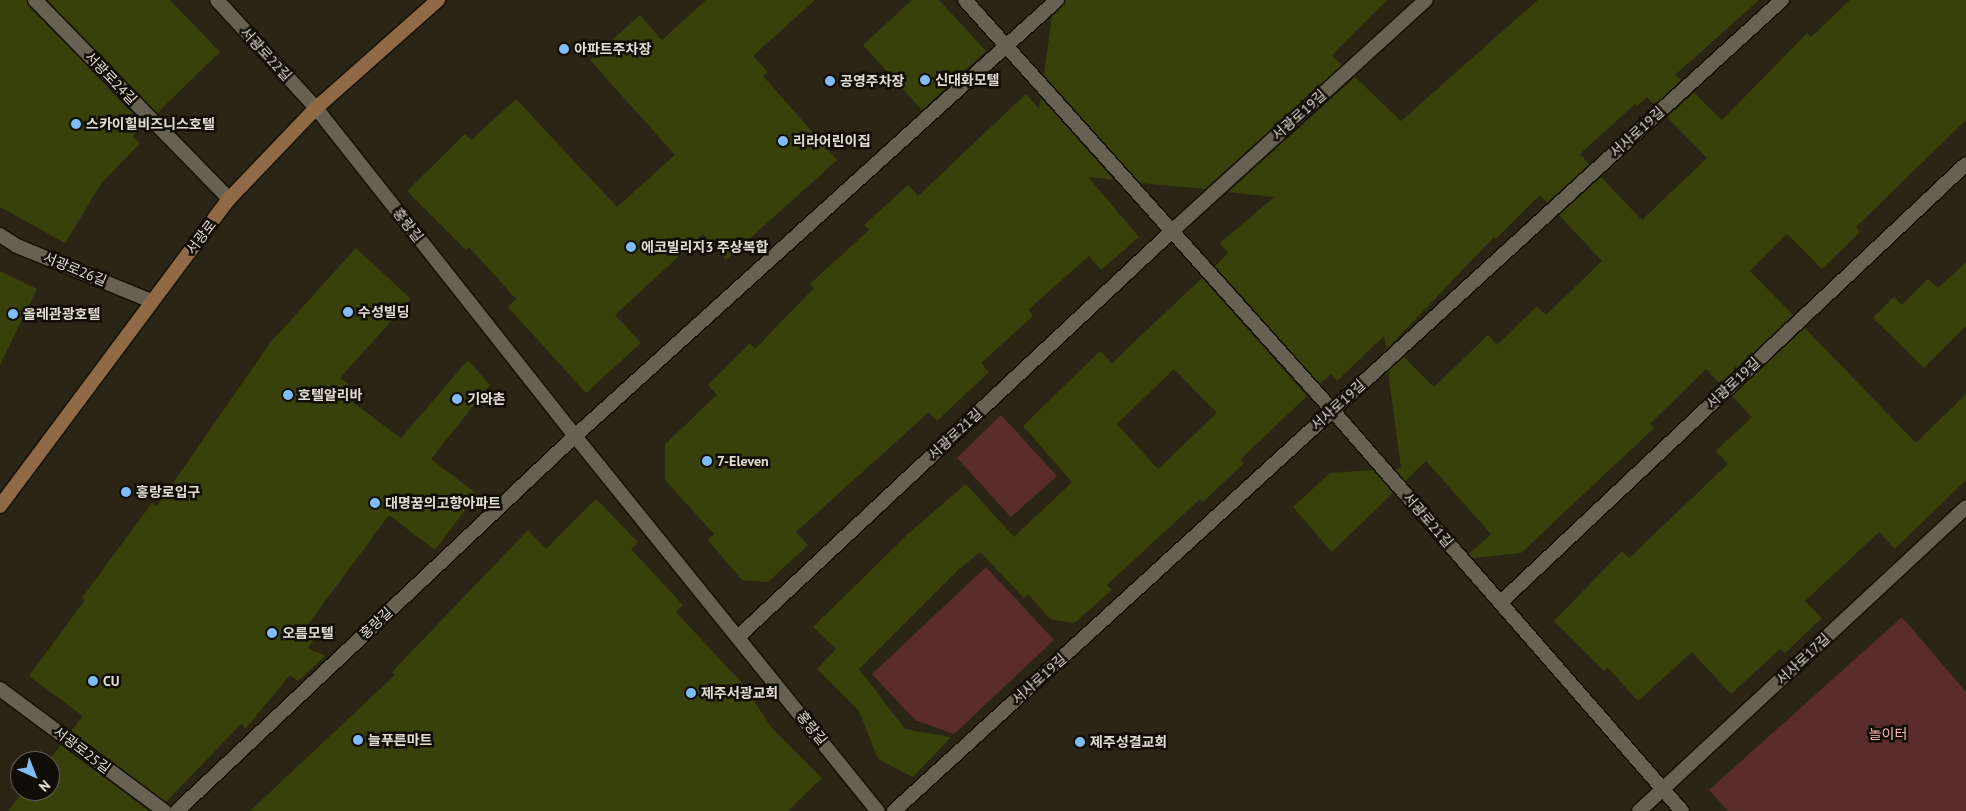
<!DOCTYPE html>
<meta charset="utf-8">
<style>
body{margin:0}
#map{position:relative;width:1966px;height:811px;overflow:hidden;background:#2b2516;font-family:"PT Sans","Noto Sans KR",sans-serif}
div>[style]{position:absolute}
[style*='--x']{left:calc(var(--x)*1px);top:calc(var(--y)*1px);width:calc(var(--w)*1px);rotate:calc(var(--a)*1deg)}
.green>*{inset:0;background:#5a2c2c}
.building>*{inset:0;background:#38410a}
.roads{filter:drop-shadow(1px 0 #140e02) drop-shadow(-1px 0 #140e02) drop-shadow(0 1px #140e02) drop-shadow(0 -1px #140e02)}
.minor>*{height:14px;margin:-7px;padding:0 7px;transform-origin:7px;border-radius:7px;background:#686050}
.tertiary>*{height:14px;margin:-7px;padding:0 7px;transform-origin:7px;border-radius:7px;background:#686050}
.secondary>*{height:14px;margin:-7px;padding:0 7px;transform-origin:7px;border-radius:7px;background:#906a46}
.dots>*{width:14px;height:14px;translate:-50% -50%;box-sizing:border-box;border:2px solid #110e08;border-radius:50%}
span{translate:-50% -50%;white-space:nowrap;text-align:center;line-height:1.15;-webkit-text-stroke:5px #110e08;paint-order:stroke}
.poi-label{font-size:14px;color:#e0dcd2;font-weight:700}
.left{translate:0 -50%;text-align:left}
.street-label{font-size:14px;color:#e0dcd2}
.park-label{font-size:14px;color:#f9b1af}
.north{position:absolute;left:10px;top:751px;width:50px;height:50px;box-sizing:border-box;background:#110e08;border:1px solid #646059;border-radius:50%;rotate:136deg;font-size:14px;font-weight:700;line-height:20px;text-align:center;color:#e0dcd2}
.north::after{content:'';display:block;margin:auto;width:18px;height:22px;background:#81bdfa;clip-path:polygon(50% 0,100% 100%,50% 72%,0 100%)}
</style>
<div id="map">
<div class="green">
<i style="clip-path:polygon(1001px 415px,1057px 476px,1011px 517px,957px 458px)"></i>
<i style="clip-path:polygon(986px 567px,1054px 640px,954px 734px,915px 720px,872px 674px)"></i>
<i style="clip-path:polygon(1902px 617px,1966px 692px,1966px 811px,1728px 811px,1709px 790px)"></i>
</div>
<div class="building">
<i style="clip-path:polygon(0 0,26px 0,29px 6px,144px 125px,133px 136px,140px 143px,101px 184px,65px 243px,0 207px)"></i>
<i style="clip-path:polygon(47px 0,170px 0,220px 52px,157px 113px)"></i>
<i style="clip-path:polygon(706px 0,815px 0,753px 56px,768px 72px,763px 76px,837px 160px,726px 260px,703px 234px,615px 315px,641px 343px,586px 393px,508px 307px,516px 299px,469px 247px,466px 250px,407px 191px,465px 134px,471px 140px,516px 99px,617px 207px,675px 155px,590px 60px,640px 15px,662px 40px)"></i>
<i style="clip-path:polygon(912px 0,939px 0,986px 51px,922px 110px,863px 45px)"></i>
<i style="clip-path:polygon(1066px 0,1387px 0,1332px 55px,1342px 65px,1205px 189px,1140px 183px,1044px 75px,1052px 16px)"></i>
<i style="clip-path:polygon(1538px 0,1759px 0,1675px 75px,1681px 80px,1655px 105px,1647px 97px,1637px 106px,1635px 104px,1580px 154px,1589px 164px,1547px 203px,1540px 195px,1496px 239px,1494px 237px,1386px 350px,1384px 336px,1337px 381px,1331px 374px,1320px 384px,1215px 266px,1228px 253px,1220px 243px,1274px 197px,1228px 192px,1355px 77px,1401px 121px)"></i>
<i style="clip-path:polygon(1850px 0,1966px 0,1966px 120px,1856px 227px,1860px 232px,1822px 269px,1787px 234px,1750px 271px,1793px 315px,1720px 384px,1706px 369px,1650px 424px,1654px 428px,1521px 553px,1473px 558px,1469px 554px,1491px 534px,1426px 461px,1405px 481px,1395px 469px,1401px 468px,1388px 371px,1404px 357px,1434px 387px,1488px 335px,1497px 345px,1537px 306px,1546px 315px,1602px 261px,1559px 215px,1601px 177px,1642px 220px,1707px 158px,1667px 117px,1694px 93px,1722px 120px,1807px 33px,1811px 37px)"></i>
<i style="clip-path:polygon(1026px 94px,1039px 109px,1041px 98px,1114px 180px,1088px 177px,1139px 237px,1101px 270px,1089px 256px,1028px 310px,1033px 316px,981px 363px,989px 372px,937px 421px,929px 412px,796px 532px,808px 545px,768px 582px,742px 580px,708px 540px,714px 534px,665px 480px,665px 444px,717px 395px,708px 385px,750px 343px,755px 349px,814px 288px,810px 284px,869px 230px,864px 225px,908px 185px,918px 196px)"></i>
<i style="clip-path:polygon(356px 248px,411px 299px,340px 378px,351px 386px,344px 396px,401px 438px,468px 360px,490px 385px,431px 459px,477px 494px,435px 550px,389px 515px,306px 627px,317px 635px,308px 648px,325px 656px,298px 681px,290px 675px,246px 728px,241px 724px,166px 802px,71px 731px,83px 716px,29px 676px,85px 600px,82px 598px,112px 557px,152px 503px,157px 506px,270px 343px)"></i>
<i style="clip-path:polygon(1966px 262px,1966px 326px,1924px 368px,1873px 318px,1894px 297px,1902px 305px,1928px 279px,1938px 288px)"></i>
<i style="clip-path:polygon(0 271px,37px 289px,0 365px)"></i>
<i style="clip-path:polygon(evenodd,1202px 278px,1307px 396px,1240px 460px,1244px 463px,1203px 502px,1200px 499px,1107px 585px,1112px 590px,1074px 623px,1050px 619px,1028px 594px,1024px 598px,980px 552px,958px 570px,859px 669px,905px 729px,951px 737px,913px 777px,878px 759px,859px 711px,817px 669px,836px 649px,813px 627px,909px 533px,966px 484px,1014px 537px,1072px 482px,1023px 426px,1100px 351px,1112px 363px,1202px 278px,1174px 369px,1217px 413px,1158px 469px,1117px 424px,1174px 369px)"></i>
<i style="clip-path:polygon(1805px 328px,1916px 443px,1966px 394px,1966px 480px,1895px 549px,1879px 532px,1805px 601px,1822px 618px,1785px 653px,1780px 649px,1731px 694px,1692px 652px,1638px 701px,1607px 667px,1604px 671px,1554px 621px,1622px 551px,1629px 558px,1728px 464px,1716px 451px,1752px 417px,1732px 396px)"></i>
<i style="clip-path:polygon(1373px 470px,1393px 493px,1332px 552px,1293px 507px,1330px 473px)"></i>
<i style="clip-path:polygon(596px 499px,638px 542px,631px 549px,683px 605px,676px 612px,754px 696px,752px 698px,771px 727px,822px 778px,788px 811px,250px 811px,395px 675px,392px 672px,528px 530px,546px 549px)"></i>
<i style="clip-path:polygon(61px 745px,149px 811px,8px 811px,24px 791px,50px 791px,48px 761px)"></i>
</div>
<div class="roads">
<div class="minor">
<i style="--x:35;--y:0;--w:278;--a:45.7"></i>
<i style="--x:217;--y:0;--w:147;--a:47.5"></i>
<i style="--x:316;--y:108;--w:418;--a:51.7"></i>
<i style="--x:575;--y:436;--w:482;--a:51.1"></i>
<i style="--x:965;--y:0;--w:552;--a:48.16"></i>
<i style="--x:1333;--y:411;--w:531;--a:48.9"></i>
<i style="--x:0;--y:235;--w:20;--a:33"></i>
<i style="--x:17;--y:246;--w:145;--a:22.3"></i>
<i style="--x:1500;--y:603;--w:640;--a:-43.29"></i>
<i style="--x:738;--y:637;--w:594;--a:-43.09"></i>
<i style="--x:1172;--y:231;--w:343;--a:-42.3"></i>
<i style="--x:0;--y:689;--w:204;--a:36.6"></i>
<i style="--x:177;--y:811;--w:547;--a:-43.3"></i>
<i style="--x:575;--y:436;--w:650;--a:-42.13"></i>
<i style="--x:894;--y:811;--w:1203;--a:-42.41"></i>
</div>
<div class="tertiary">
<i style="--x:1639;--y:811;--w:446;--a:-42.9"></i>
</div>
<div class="secondary">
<i style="--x:0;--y:506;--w:383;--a:-53.3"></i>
<i style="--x:229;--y:199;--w:126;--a:-46.3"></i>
<i style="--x:316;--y:108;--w:163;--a:-41.5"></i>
</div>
</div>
<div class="dots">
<i style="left:564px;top:49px;background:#81bdfa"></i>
<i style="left:925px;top:80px;background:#81bdfa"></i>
<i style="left:830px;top:81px;background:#81bdfa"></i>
<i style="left:76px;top:124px;background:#81bdfa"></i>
<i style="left:783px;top:141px;background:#81bdfa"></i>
<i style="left:631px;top:247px;background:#81bdfa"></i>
<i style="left:348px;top:312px;background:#81bdfa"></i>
<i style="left:13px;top:314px;background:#81bdfa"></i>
<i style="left:288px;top:395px;background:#81bdfa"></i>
<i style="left:457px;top:399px;background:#81bdfa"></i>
<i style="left:707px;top:461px;background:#81bdfa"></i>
<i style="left:126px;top:492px;background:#81bdfa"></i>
<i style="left:375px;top:503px;background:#81bdfa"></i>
<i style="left:272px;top:633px;background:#81bdfa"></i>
<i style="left:93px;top:681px;background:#81bdfa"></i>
<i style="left:691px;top:693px;background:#81bdfa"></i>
<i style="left:358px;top:740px;background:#81bdfa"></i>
<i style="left:1080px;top:742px;background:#81bdfa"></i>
</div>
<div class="poi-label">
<span class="left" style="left:574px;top:49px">아파트주차장</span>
<span class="left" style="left:935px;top:80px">신대화모텔</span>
<span class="left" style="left:840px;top:81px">공영주차장</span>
<span class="left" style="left:86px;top:124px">스카이힐비즈니스호텔</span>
<span class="left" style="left:793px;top:141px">리라어린이집</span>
<span class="left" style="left:641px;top:247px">에코빌리지3 주상복합</span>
<span class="left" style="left:358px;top:312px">수성빌딩</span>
<span class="left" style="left:23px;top:314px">올레관광호텔</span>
<span class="left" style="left:298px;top:395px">호텔알리바</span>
<span class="left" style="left:467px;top:399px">기와촌</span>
<span class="left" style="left:717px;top:461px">7-Eleven</span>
<span class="left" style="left:136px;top:492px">홍랑로입구</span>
<span class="left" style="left:385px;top:503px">대명꿈의고향아파트</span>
<span class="left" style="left:282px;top:633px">오름모텔</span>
<span class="left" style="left:103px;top:681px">CU</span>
<span class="left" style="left:701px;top:693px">제주서광교회</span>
<span class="left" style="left:368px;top:740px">늘푸른마트</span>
<span class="left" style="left:1090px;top:742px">제주성결교회</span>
</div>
<div class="street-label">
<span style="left:266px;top:54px;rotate:47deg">서광로22길</span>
<span style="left:111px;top:78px;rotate:46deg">서광로24길</span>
<span style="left:1299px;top:115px;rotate:-42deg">서광로19길</span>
<span style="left:1637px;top:132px;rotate:-42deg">서사로19길</span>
<span style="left:408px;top:225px;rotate:52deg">홍랑길</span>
<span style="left:201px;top:237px;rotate:-52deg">서광로</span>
<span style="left:75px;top:269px;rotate:22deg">서광로26길</span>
<span style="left:1733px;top:383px;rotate:-43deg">서광로19길</span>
<span style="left:1338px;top:405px;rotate:-42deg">서사로19길</span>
<span style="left:955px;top:434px;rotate:-43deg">서광로21길</span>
<span style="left:1428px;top:520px;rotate:49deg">서광로21길</span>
<span style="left:376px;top:623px;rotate:-43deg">홍랑길</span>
<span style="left:1803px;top:659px;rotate:-43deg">서사로17길</span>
<span style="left:1039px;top:679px;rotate:-42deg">서사로19길</span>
<span style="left:812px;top:728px;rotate:51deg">홍랑길</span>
<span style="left:82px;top:750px;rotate:37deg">서광로25길</span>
</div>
<div class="park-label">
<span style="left:1888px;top:734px">놀이터</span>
</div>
<div class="north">N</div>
</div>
